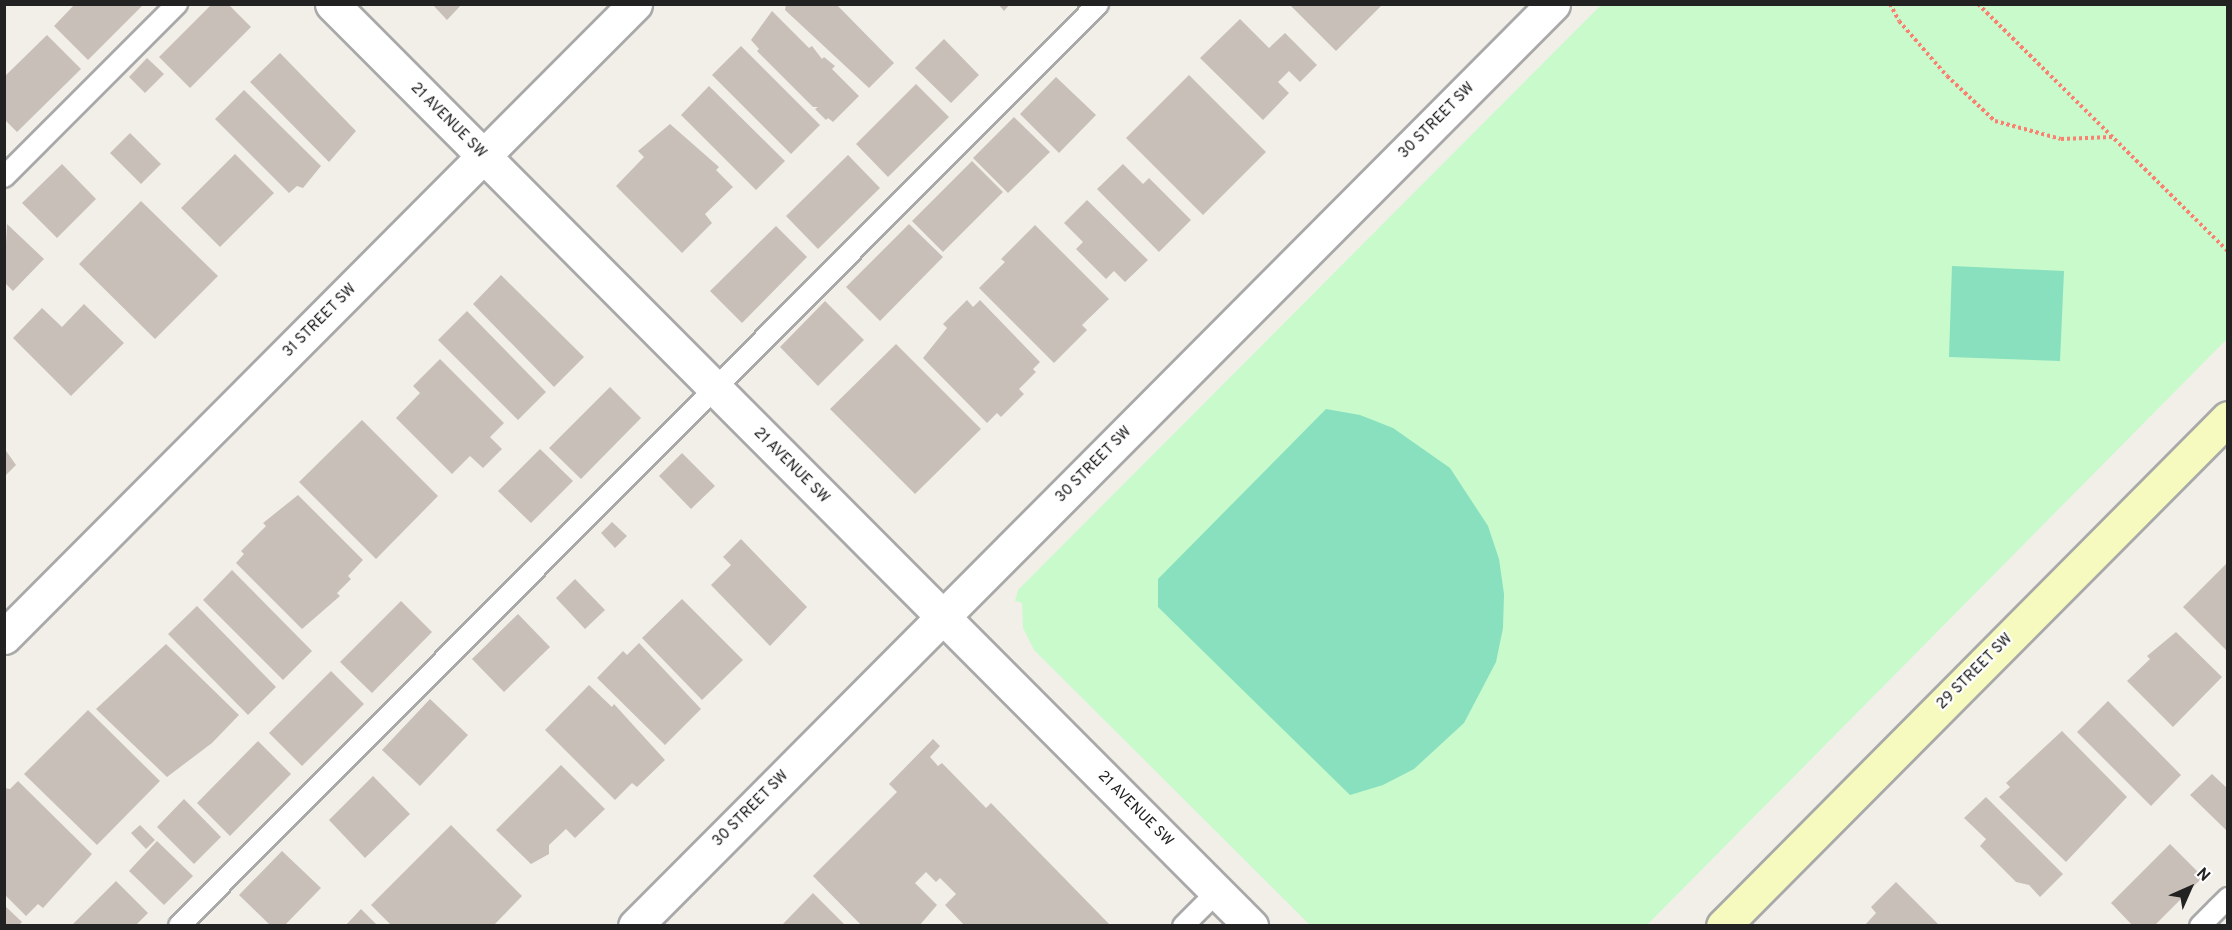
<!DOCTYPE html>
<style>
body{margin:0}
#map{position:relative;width:2232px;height:930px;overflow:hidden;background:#f2efe9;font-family:Overpass,sans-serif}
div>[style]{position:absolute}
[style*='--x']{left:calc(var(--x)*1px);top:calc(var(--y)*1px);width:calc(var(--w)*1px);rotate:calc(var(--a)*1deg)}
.park>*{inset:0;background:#c8facc}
.pitch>*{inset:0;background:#88e0be}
.building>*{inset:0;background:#c7bfb8}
.path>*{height:4px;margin-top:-2px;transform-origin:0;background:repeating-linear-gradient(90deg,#fa8072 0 3px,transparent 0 6px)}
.roads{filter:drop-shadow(2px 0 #a9a9a9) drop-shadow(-2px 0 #a9a9a9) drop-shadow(0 2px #a9a9a9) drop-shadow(0 -2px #a9a9a9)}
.lane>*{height:20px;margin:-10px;padding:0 10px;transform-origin:10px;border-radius:10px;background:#fff}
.street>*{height:33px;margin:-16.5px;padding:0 16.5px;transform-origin:16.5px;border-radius:16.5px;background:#fff}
.secondary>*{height:33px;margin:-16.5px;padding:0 16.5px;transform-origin:16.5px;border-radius:16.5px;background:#f7fabf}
span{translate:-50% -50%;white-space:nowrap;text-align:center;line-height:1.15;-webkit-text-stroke:4.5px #fff;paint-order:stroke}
.street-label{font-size:15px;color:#222}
.frame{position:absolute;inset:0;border:6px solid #222;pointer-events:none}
.north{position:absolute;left:2160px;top:858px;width:60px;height:60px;-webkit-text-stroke:4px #fff;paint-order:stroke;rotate:45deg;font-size:16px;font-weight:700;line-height:24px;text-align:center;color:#222}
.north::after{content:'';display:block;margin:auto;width:21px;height:27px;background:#222;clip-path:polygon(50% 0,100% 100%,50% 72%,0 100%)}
</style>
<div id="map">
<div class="park">
<i style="clip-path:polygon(1601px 5px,2227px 5px,2227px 339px,1647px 925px,1310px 925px,1034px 650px,1023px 628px,1022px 603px,1015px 601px,1018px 590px)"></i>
</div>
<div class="pitch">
<i style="clip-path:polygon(1952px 266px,2064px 271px,2060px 361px,1949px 357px)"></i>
<i style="clip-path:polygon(1326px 409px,1360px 415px,1393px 428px,1450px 468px,1488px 526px,1499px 559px,1504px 594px,1503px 628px,1496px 662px,1464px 723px,1414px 769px,1383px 785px,1350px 795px,1158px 607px,1158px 579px)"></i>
</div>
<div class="building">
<i style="clip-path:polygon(75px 4px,144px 4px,88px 60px,54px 26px)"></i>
<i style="clip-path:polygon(212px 4px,228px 4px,251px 27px,190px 88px,159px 57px)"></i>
<i style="clip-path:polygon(432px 4px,462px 4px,447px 20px)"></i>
<i style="clip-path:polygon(786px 4px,836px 4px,894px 63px,869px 88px,785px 10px)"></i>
<i style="clip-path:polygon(998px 4px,1010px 4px,1004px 11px)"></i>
<i style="clip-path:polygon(1289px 4px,1383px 4px,1336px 51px)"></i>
<i style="clip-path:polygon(772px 11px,809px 48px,812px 46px,822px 59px,824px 57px,835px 66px,832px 69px,859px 96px,833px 122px,828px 118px,826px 120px,815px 109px,818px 107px,813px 107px,757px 51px,759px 49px,751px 40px)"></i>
<i style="clip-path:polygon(1240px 19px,1269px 48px,1285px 33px,1317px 65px,1300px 82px,1289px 71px,1278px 82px,1289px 93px,1263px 120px,1200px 58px)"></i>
<i style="clip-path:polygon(47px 35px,81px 69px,17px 132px,4px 119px,4px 77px)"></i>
<i style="clip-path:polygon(944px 39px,979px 75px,951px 103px,915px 68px)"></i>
<i style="clip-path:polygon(741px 46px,820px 125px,791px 154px,712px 75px)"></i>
<i style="clip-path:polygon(280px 53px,356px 131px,329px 162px,250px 82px)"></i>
<i style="clip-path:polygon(147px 58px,164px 74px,145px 93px,129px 77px)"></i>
<i style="clip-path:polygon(1189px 75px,1266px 152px,1203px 215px,1126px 138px)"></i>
<i style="clip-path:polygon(1056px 77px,1096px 115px,1059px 153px,1020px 114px)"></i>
<i style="clip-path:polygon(916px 84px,949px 117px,888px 177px,856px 144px)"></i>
<i style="clip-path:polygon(709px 86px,785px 161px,756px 190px,681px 115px)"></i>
<i style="clip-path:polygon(244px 90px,321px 166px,303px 188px,297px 186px,289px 193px,215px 119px)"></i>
<i style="clip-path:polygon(1014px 117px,1050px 152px,1008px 193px,973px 158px)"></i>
<i style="clip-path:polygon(670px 124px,719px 167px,716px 170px,733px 187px,705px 214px,712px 223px,682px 253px,616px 186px,644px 157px,638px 151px)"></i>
<i style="clip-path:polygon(130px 133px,161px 164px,141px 184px,110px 153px)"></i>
<i style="clip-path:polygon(235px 154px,274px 193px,220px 247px,181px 208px)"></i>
<i style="clip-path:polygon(848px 155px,880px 188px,818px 249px,786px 216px)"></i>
<i style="clip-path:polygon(972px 161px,1003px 192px,943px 252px,912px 221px)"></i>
<i style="clip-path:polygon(62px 164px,96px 199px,57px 238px,22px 203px)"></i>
<i style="clip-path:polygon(1123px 164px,1143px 184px,1149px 178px,1191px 220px,1159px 252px,1097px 189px)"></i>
<i style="clip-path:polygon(1087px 200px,1148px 260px,1125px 282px,1114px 271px,1106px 279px,1076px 249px,1083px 242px,1064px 223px)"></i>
<i style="clip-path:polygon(141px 201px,218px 276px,155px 339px,79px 264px)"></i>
<i style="clip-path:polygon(7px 224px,44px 259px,13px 291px,4px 282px)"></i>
<i style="clip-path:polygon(909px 224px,943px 257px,880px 321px,846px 287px)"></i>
<i style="clip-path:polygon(1035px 225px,1109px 299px,1082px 325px,1087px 330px,1054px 363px,979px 288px,1005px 262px,1001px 259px)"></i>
<i style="clip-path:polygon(776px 226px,807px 257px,742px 323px,710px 291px)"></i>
<i style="clip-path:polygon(501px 275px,584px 357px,554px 387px,473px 304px)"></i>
<i style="clip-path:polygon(967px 300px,973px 307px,980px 300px,1040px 362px,1033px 369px,1036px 372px,1019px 389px,1024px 394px,1001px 417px,997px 413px,987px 423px,923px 358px,947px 328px,943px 324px)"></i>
<i style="clip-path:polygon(825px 301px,864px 340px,818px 386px,780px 347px)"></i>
<i style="clip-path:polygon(84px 304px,124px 343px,71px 396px,13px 338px,42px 308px,62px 327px)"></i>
<i style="clip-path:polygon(467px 311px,546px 392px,518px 420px,438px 340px)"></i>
<i style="clip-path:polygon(896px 344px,981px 429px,915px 494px,830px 409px)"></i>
<i style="clip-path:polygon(440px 359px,504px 423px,490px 437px,502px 449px,483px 468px,470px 456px,452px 474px,396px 418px,420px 393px,413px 386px)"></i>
<i style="clip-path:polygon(610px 387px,641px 418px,581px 479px,549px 448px)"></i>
<i style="clip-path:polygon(362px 420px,438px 496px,376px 559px,299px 482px)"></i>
<i style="clip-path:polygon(4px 448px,16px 465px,4px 477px)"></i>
<i style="clip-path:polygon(540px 449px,573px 481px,531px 523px,498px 491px)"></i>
<i style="clip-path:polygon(682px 453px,715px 486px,691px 509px,659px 476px)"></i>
<i style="clip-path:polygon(298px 495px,363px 560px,348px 576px,351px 579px,337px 593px,340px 596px,302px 629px,236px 563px,244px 554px,241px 551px,266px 526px,263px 523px)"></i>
<i style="clip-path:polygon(612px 522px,627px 536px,615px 548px,601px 533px)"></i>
<i style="clip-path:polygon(741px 539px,807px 607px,770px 646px,711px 585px,731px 565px,723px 557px)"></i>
<i style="clip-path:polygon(2228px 562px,2228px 648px,2226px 650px,2183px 607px)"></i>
<i style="clip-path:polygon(232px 570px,312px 651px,283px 680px,203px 600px)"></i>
<i style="clip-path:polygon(575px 579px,605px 610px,585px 629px,556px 598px)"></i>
<i style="clip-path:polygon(682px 599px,743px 660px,702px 700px,642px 638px)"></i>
<i style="clip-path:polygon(401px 601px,432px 632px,372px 693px,340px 662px)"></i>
<i style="clip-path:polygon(197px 606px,276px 687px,248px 715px,168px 634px)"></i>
<i style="clip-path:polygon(518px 614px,550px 647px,504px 692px,472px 659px)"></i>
<i style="clip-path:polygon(2176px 632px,2222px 677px,2173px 727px,2127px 681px,2150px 659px,2147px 656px)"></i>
<i style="clip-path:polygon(639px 643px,701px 709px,665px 745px,597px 678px,623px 651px,627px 655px)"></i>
<i style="clip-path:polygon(166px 644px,239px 715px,212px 743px,167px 777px,96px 709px)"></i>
<i style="clip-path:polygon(331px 671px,364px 704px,302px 766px,269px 733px)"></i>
<i style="clip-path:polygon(589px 685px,612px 707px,614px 704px,665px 760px,637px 787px,632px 783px,615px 800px,545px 730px)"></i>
<i style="clip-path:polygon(430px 699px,468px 735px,420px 786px,382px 750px)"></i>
<i style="clip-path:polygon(2108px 701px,2181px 775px,2151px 806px,2077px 732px)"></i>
<i style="clip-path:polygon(88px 710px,160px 781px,97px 845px,24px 774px)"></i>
<i style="clip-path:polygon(2062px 731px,2127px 797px,2066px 862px,1999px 797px,2010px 787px,2006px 783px)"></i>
<i style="clip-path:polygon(933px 739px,940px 746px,930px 757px,938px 766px,942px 763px,986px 808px,991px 803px,1111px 926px,965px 926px,945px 905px,956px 894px,940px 878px,936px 882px,926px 872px,915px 883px,937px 905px,919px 926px,862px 926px,813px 876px,897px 792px,889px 784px)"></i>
<i style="clip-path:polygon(258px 741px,291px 774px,230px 836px,197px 803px)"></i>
<i style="clip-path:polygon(561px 765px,605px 809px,575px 838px,566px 829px,549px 845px,549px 854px,531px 864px,496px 830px)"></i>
<i style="clip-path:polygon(2212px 774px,2228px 789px,2226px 830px,2190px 795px)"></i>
<i style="clip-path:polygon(373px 776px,410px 814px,365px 858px,329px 820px)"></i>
<i style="clip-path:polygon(18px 781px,92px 854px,43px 908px,38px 904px,26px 916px,4px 894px,4px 788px,10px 789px)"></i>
<i style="clip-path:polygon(1986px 797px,2063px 874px,2040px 897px,2029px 885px,2016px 882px,1980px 846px,1986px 839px,1964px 818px)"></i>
<i style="clip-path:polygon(184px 799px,221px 837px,194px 864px,157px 827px)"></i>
<i style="clip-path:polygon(140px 825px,155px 840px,146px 849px,131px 833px)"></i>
<i style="clip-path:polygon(451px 825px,522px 896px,493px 926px,392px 926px,371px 905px)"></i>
<i style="clip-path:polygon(157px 841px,193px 876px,164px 905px,129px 871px)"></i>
<i style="clip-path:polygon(2170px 844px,2203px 877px,2154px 926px,2133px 926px,2111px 903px)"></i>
<i style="clip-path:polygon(282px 851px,321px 888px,284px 926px,271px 926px,239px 895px)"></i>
<i style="clip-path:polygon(116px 881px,148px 913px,135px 926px,71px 926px)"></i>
<i style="clip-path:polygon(1896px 882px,1940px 926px,1864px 926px,1876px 913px,1871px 907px)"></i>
<i style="clip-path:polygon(813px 893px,846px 926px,781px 926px)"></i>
<i style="clip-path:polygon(4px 905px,22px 922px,18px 926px,4px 926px)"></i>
<i style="clip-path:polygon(361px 909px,378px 926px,345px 926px)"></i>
</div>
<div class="path">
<i style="--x:1890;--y:4;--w:19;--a:62"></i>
<i style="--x:1899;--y:21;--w:73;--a:48.9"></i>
<i style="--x:1947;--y:76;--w:66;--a:43.2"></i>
<i style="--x:1995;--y:121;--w:68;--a:15.3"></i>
<i style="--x:2061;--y:139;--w:51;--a:-2.2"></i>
<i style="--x:1978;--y:4;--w:351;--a:44.7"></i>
</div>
<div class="roads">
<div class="lane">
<i style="--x:4;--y:177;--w:245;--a:-45"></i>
<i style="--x:179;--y:926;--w:1302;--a:-45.09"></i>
<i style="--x:1183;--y:926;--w:48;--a:-45"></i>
<i style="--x:2200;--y:926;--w:40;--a:-45"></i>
</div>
<div class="street">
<i style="--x:332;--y:4;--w:1302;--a:45.09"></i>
<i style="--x:4;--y:637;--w:894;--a:-45.09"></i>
<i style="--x:635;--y:926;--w:1301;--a:-45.12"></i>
</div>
<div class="secondary">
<i style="--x:1723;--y:926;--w:716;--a:-45.17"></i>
</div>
</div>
<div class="street-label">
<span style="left:448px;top:121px;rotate:45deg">21 AVENUE SW</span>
<span style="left:1437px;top:121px;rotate:-45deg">30 STREET SW</span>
<span style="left:320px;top:321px;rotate:-45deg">31 STREET SW</span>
<span style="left:1094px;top:465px;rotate:-45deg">30 STREET SW</span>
<span style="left:791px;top:466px;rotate:45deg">21 AVENUE SW</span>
<span style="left:1975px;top:672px;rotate:-45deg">29 STREET SW</span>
<span style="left:751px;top:809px;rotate:-45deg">30 STREET SW</span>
<span style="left:1135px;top:809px;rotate:45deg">21 AVENUE SW</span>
</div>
<div class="frame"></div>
<div class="north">N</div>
</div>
